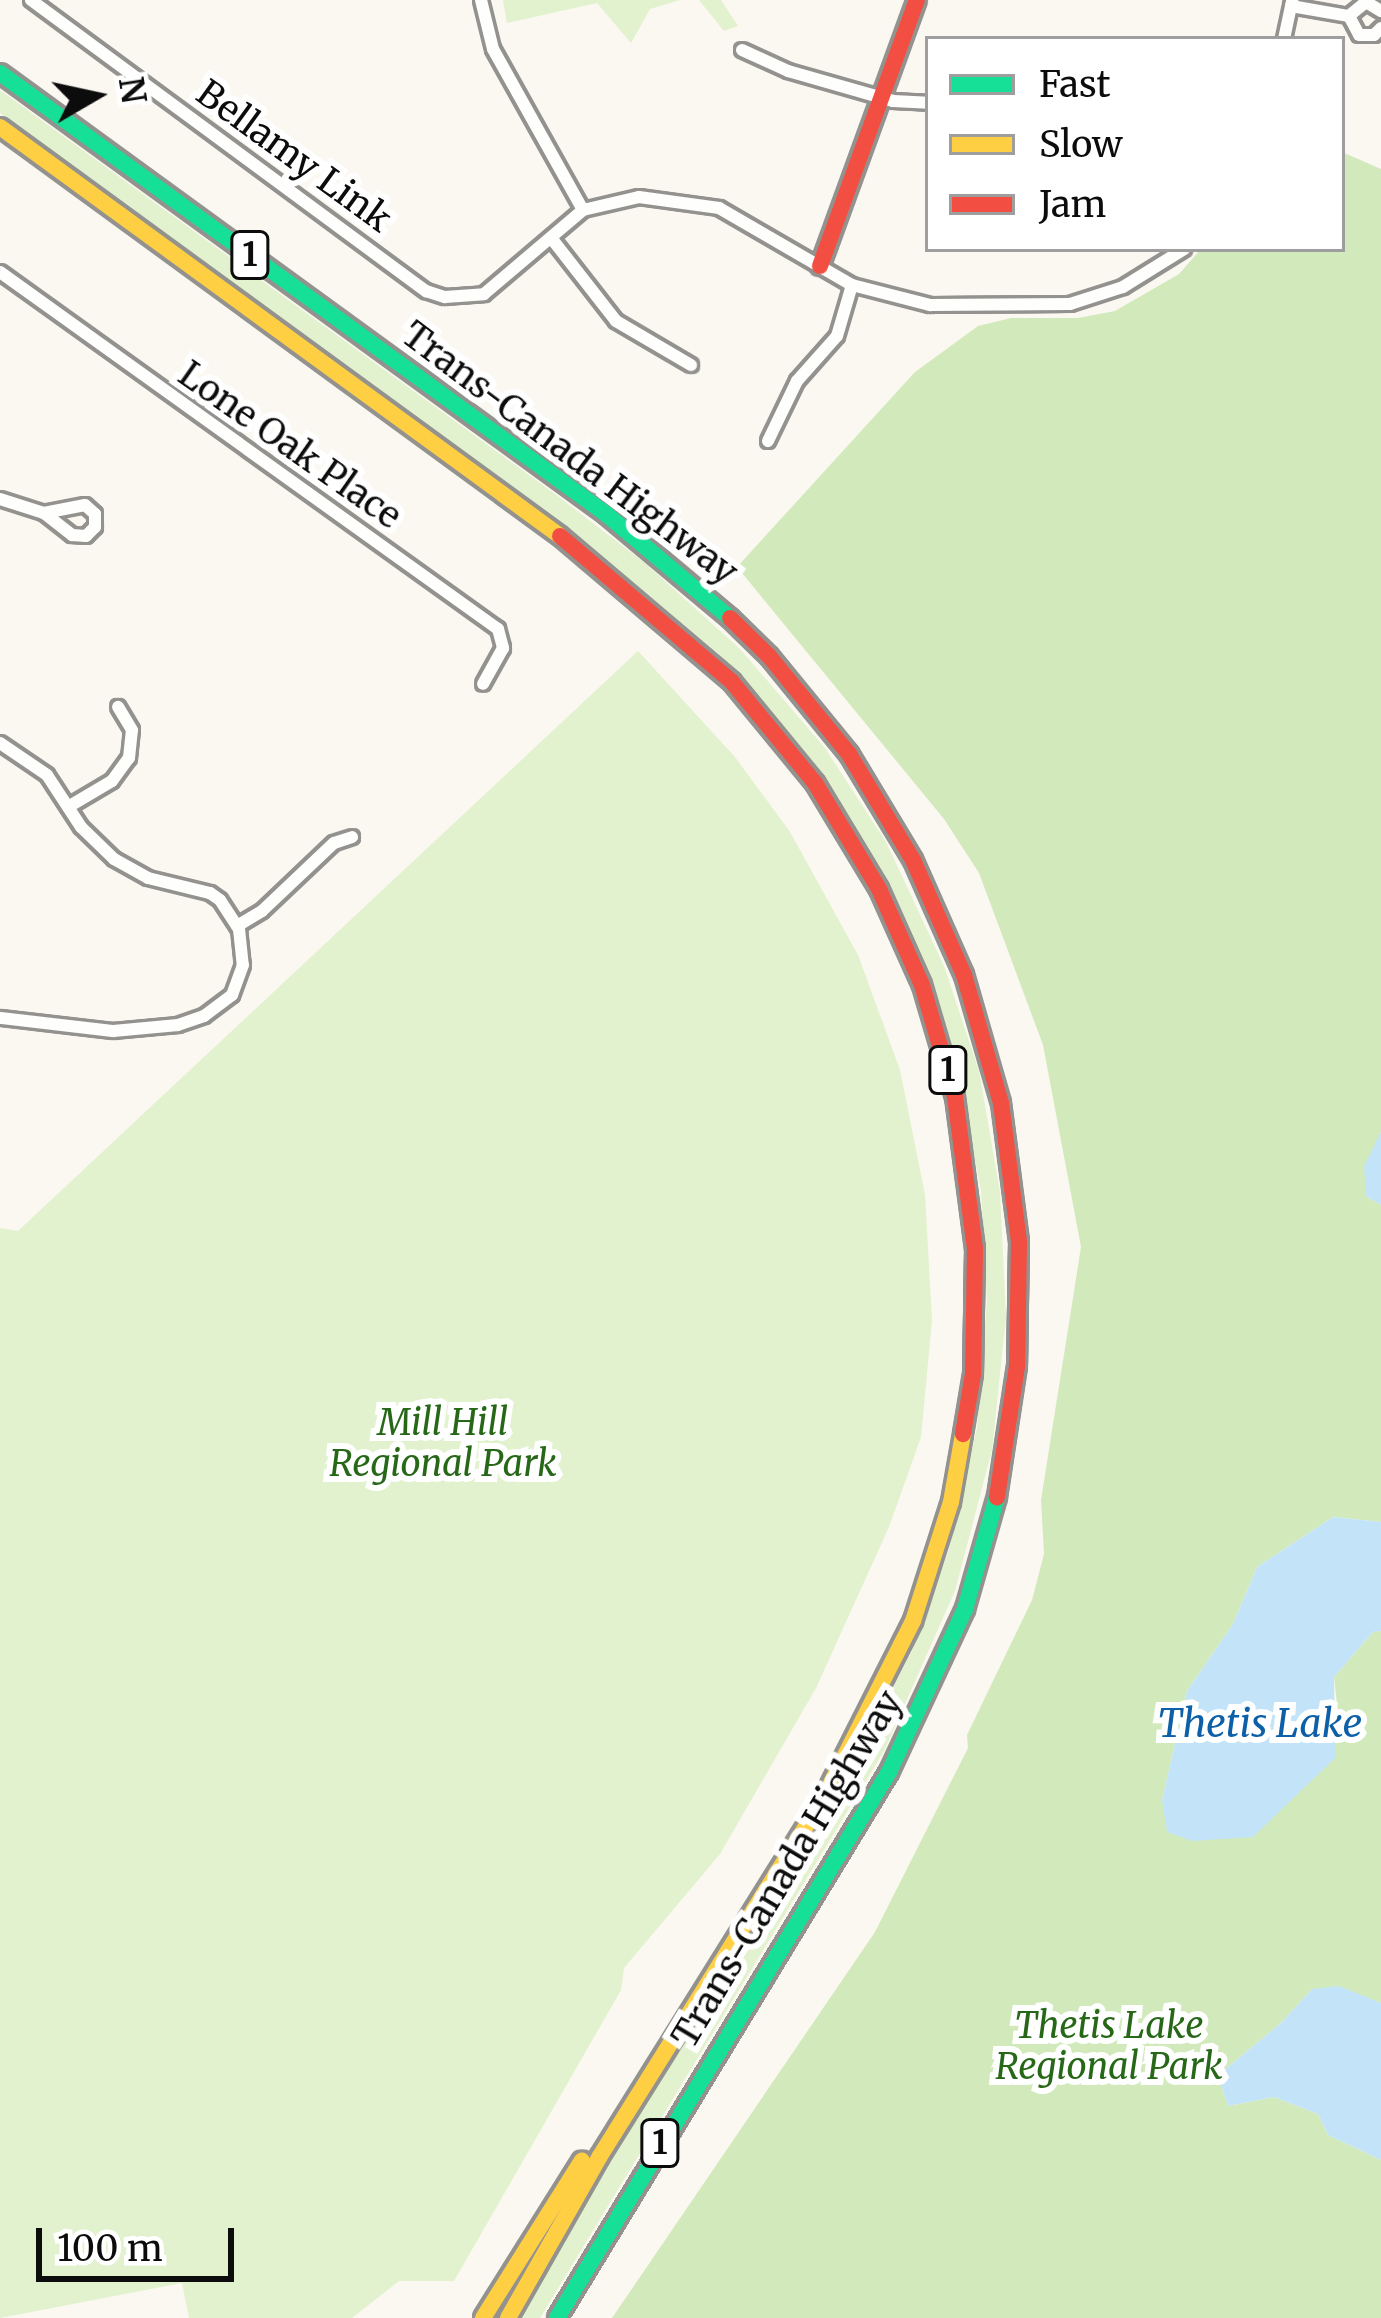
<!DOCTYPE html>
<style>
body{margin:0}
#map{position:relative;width:1381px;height:2318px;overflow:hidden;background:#faf8f0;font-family:Merriweather,serif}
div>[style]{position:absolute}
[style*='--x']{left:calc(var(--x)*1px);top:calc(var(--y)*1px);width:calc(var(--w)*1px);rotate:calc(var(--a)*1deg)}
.green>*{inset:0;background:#e2f1ce}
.forest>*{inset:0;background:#d2eabb}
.water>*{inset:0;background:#c3e4f8}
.roads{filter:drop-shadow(3px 0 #93928f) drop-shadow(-3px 0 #93928f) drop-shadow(0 3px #93928f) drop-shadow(0 -3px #93928f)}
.street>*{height:12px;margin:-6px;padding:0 6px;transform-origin:6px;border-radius:6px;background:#fefefd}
.fast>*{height:16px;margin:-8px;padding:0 8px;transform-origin:8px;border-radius:8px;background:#16e098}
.slow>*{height:16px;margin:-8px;padding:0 8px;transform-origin:8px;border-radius:8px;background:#ffcf43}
.jam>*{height:16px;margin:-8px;padding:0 8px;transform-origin:8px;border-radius:8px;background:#f24e42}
span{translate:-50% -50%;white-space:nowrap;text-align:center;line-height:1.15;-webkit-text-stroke:12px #fff;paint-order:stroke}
.shield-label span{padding:3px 9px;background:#fff;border:3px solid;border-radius:9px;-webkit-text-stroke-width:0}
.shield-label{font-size:33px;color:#0c0c0c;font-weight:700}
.street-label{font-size:36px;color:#0c0c0c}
.park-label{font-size:36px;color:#276818;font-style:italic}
.water-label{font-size:39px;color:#0d60a7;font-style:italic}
.legend{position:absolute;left:925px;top:36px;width:420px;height:216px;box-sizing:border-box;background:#fff;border:3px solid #9e9e9e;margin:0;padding:15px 21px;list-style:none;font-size:36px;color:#0c0c0c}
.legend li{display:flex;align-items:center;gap:24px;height:60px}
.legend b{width:60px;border:3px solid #9e9e9e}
.north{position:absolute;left:36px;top:36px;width:120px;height:120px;-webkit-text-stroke:9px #fff;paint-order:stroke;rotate:81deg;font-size:33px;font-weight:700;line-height:48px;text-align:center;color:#0c0c0c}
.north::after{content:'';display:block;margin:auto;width:42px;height:54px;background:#0c0c0c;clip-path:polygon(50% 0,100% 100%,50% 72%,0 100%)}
.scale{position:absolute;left:36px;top:2228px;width:198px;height:54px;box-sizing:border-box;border:6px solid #0c0c0c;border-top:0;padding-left:15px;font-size:36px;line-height:42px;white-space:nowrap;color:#0c0c0c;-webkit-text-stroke:9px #fff;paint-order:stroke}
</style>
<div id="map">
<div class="green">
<i style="clip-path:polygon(503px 0,680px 0,650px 9px,631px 43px,597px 3px,507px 23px)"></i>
<i style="clip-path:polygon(699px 0,721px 0,738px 26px,724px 31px)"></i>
<i style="clip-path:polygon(0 90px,555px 494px,646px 564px,740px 649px,825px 748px,886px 842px,944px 966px,979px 1071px,1000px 1192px,1006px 1317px,992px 1450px,955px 1591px,884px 1751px,540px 2318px,519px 2318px,613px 2155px,847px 1778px,912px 1651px,949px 1550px,977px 1428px,987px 1300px,981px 1191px,958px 1070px,929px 977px,871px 853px,801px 747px,720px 655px,560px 521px,0 113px)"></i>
<i style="clip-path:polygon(638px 651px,735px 757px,790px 832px,858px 955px,900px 1070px,925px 1195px,932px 1320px,921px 1437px,889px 1527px,816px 1688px,720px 1854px,624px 1968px,621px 1990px,454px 2281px,399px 2281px,352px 2318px,189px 2318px,182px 2283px,0 2318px,0 1228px,18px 1231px)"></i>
</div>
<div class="forest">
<i style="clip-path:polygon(1342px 152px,1381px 169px,1381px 1132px,1366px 1196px,1381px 1205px,1381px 1522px,1333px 1517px,1257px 1567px,1233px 1624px,1187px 1691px,1162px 1800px,1338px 1713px,1334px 1677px,1373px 1632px,1381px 1631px,1381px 2003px,1312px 1989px,1282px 2022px,1222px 2072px,1222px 2088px,1228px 2106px,1274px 2097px,1318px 2114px,1328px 2135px,1381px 2160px,1381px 2318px,612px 2318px,875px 1932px,968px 1748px,967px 1735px,1032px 1600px,1044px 1554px,1041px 1500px,1081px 1247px,1043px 1045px,979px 873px,944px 819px,737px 567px,915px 372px,978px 326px,1011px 318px,1078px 318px,1115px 311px,1179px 274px,1201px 249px,1342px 249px)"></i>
</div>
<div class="water">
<i style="clip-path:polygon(1381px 1132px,1381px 1205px,1366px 1196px,1364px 1166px)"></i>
<i style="clip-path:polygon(1333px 1517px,1381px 1522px,1381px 1631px,1373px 1632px,1334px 1677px,1335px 1758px,1253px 1837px,1192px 1841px,1167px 1832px,1162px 1800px,1187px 1691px,1233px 1624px,1257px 1567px)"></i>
<i style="clip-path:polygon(1339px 1986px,1381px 2003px,1381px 2160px,1328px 2135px,1318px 2114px,1274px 2097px,1228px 2106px,1222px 2088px,1222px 2072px,1282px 2022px,1312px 1989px)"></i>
</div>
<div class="roads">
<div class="street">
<i style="--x:31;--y:0;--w:491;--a:36.4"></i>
<i style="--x:426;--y:291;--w:20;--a:18"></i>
<i style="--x:445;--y:297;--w:39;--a:-4"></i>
<i style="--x:484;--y:294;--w:130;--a:-40.3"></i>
<i style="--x:583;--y:210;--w:57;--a:-13.1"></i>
<i style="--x:639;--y:197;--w:81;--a:7.8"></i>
<i style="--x:719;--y:208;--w:154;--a:30.1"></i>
<i style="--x:852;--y:285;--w:81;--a:14.4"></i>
<i style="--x:930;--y:305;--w:140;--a:-0.4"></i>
<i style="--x:1070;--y:304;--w:56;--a:-17.8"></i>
<i style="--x:1123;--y:287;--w:72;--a:-31.9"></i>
<i style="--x:481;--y:0;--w:50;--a:76.2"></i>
<i style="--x:493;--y:49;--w:184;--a:60.8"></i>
<i style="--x:1291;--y:6;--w:59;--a:9.8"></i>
<i style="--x:1381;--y:11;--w:17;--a:-149"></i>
<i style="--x:1366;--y:2;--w:22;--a:141"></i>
<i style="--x:1349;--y:16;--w:21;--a:62"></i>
<i style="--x:1359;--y:35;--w:15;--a:0"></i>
<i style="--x:1374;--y:35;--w:10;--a:-45"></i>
<i style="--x:1284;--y:39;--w:40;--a:-78"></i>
<i style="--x:742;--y:50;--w:51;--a:24.5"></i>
<i style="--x:788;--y:71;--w:109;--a:15.9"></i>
<i style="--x:893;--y:101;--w:35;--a:3"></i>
<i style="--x:552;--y:239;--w:104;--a:52"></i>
<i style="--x:616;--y:321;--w:87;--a:30.4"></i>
<i style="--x:0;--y:272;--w:613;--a:35.64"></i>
<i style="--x:498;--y:629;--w:20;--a:75"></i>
<i style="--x:503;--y:648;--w:41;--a:119.1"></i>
<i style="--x:768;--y:441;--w:67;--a:-64.2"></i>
<i style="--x:797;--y:381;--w:60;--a:-48.4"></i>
<i style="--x:837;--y:336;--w:53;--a:-73.6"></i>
<i style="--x:0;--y:499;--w:46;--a:17.7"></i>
<i style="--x:44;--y:513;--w:36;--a:38"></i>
<i style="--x:72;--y:535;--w:14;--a:4"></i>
<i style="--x:86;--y:536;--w:13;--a:-45"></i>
<i style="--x:95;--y:527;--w:13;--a:-90"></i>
<i style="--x:95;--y:514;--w:13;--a:-138"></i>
<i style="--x:85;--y:505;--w:42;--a:169"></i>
<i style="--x:0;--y:743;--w:57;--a:34.2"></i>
<i style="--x:47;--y:775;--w:62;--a:56.8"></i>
<i style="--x:81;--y:827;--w:46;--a:44.1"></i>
<i style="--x:114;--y:859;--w:39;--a:29"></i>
<i style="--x:148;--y:878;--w:64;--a:13.6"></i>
<i style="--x:210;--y:893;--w:12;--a:35"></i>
<i style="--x:220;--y:900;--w:35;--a:57"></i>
<i style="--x:239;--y:929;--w:36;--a:84"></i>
<i style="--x:243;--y:965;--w:32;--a:110"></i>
<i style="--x:232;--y:995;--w:35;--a:143"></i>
<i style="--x:204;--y:1016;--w:28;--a:161"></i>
<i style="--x:178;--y:1025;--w:65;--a:174.7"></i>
<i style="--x:113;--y:1031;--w:114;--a:-173.4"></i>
<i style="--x:68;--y:807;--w:51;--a:-30.6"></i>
<i style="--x:112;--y:781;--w:29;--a:-54"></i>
<i style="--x:129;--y:758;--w:28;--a:-84"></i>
<i style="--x:132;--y:730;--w:27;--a:-121"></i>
<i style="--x:237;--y:926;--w:29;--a:-31"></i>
<i style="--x:262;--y:911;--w:99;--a:-43.4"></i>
<i style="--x:334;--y:843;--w:19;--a:-18"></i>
</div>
<div class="fast">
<i style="--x:0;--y:73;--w:749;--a:36.04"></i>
<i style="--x:606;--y:514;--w:162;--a:40"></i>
<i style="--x:557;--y:2318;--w:639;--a:-58.7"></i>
<i style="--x:889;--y:1772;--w:180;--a:-65"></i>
<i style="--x:965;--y:1609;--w:116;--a:-74.1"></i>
</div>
<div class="slow">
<i style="--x:0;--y:127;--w:693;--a:36.14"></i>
<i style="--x:483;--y:2318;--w:186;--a:-57.9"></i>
<i style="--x:508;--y:2318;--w:186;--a:-60.4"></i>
<i style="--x:600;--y:2156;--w:423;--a:-58"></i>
<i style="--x:824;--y:1797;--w:197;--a:-63.2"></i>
<i style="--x:913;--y:1621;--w:125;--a:-72.3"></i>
<i style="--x:951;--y:1502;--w:69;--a:-80"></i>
</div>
<div class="jam">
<i style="--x:820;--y:266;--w:283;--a:-70"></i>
<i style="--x:560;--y:536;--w:226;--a:40.3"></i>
<i style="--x:732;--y:682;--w:131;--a:50.6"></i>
<i style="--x:815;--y:783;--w:124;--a:58.9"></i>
<i style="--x:879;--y:889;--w:105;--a:65.9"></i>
<i style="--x:922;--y:985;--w:117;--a:73.6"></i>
<i style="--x:955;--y:1097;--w:153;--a:82.5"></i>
<i style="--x:975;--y:1249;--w:125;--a:90.9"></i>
<i style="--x:973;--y:1374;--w:61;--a:99.5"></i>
<i style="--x:730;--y:618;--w:54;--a:44.3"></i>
<i style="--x:769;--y:656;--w:127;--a:50.8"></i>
<i style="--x:849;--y:754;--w:124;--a:58.9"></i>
<i style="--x:913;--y:860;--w:126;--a:66.1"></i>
<i style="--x:964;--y:975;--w:133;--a:73.9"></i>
<i style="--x:1001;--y:1103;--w:140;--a:82.6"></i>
<i style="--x:1019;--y:1242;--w:124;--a:90.9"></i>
<i style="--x:1017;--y:1366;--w:133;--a:98.7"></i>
</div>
</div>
<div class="shield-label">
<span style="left:250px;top:255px">1</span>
<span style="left:948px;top:1070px">1</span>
<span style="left:660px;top:2143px">1</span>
</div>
<div class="street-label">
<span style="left:294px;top:156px;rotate:36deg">Bellamy Link</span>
<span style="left:290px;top:445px;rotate:35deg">Lone Oak Place</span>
<span style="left:570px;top:453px;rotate:37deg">Trans-Canada Highway</span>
<span style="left:787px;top:1869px;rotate:-59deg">Trans-Canada Highway</span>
</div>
<div class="park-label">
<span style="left:443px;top:1443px">Mill Hill<br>Regional Park</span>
<span style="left:1109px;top:2046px">Thetis Lake<br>Regional Park</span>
</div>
<div class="water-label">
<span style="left:1260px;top:1724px">Thetis Lake</span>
</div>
<ul class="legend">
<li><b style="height:15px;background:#16e098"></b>Fast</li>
<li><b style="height:15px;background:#ffcf43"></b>Slow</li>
<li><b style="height:15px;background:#f24e42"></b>Jam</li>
</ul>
<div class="north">N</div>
<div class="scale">100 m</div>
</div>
